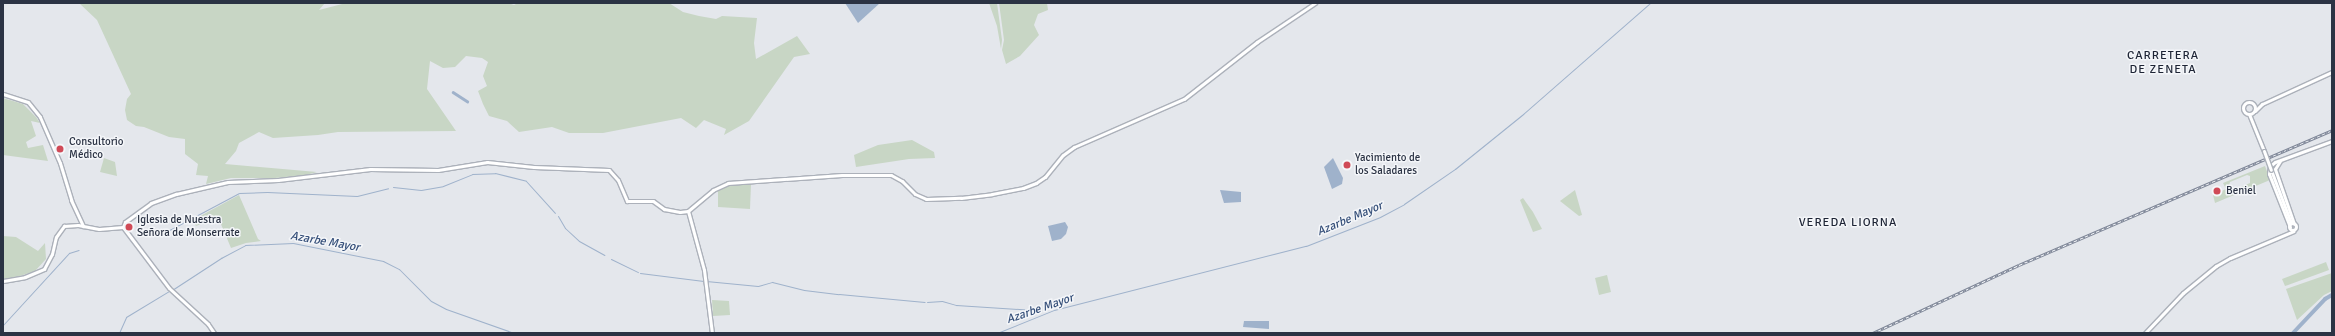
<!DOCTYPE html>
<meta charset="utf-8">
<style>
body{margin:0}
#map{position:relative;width:2335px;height:336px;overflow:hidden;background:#e4e7ec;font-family:Signika,sans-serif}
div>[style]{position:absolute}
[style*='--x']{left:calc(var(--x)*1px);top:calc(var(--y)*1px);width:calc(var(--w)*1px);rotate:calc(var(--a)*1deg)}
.green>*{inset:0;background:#c8d6c5}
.water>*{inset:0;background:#9fb2cb}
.stream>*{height:1px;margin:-0.5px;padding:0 0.5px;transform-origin:0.5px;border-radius:0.5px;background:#9fb2cb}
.canal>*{height:2.5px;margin:-1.25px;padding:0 1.25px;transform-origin:1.25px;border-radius:1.25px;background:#9fb2cb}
.river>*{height:4px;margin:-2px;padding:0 2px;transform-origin:2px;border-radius:2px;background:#9fb2cb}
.roads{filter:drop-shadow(1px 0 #acb1ba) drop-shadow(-1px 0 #acb1ba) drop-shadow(0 1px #acb1ba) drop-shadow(0 -1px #acb1ba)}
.secondary>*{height:3px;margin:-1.5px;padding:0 1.5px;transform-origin:1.5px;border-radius:1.5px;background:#fff}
.secondary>.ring{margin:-1.5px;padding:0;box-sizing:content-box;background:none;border:3px solid #fff;border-radius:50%}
.rail>*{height:2.5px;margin-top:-1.25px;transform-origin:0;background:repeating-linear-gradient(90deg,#f4f6f9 0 3px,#7d8596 0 6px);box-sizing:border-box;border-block:1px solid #7d8596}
.bridges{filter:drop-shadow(1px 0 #acb1ba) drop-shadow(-1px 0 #acb1ba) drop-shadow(0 1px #acb1ba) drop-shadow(0 -1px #acb1ba)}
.secondary-bridge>*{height:3px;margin:-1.5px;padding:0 1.5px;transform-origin:1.5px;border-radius:1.5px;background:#fff}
.dots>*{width:11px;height:11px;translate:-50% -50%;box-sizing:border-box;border:2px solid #f4f6f9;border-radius:50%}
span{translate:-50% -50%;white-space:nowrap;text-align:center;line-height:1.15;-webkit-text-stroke:3px #f4f6f9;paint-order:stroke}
.poi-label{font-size:11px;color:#2b3344}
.left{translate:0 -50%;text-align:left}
.neighbourhood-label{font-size:12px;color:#1d2435;letter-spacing:1px}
.water-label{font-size:12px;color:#354f79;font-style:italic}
.frame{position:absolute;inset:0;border:4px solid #2b3344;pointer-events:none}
</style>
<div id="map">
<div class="green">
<i style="clip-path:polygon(79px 3px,325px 3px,319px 10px,346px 3px,508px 3px,514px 5px,518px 3px,669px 3px,683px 12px,699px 16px,716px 19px,722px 16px,757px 18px,754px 43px,756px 59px,797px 36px,810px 54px,794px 57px,749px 121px,724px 135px,726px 129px,704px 120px,696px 128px,681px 118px,603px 133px,569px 133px,552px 127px,519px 132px,507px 121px,489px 116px,483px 104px,478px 91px,487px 86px,483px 76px,488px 62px,482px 58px,466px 56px,455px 67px,443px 68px,430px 61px,427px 89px,456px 131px,338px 132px,318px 135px,273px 138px,259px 132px,239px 143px,236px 151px,225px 164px,317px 172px,306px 175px,275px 178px,231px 178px,206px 184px,208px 176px,196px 175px,198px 164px,185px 154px,185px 139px,169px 137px,144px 127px,136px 126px,127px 120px,125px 110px,127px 99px,131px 94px,97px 20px)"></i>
<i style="clip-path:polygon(989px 3px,997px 3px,1002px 40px,1001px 49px,997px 26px)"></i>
<i style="clip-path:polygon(999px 3px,1047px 3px,1048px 10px,1038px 14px,1034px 25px,1039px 35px,1020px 56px,1006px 64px,1002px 50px,1004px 40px)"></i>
<i style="clip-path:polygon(3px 98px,23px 104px,36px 117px,40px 123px,31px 121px,36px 136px,26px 142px,28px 148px,43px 145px,48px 161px,3px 155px)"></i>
<i style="clip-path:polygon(912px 140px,934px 152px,935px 158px,909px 159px,856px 167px,854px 155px,878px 145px)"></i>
<i style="clip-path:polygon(104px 158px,115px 162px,117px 176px,100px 172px)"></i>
<i style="clip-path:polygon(evenodd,2265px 166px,2270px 180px,2215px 203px,2213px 195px,2226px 189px,2223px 183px,2265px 166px,2247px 175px,2250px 176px,2250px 183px,2232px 191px,2228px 189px,2230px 182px,2247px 175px)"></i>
<i style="clip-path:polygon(751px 184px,750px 209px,718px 207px,718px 190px,731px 185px)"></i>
<i style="clip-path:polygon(1575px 190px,1582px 215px,1579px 216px,1560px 201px)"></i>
<i style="clip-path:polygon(239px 195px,258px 239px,261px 241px,246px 243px,231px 248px,218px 217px,196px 226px,193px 220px)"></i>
<i style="clip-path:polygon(1523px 198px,1533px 212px,1542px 229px,1533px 232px,1520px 200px)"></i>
<i style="clip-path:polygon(3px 236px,16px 237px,38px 251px,45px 243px,46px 259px,35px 271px,20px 276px,3px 279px)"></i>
<i style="clip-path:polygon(2326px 262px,2329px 270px,2285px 286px,2282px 279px)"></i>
<i style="clip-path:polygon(2332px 273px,2332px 291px,2324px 295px,2297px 320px,2286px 289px)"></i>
<i style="clip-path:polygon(1607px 275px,1611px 292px,1599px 295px,1595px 278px)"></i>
<i style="clip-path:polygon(712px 300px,729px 301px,730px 315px,713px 316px)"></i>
</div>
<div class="water">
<i style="clip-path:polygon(845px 3px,880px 3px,858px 23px)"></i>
<i style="clip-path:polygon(1333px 158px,1343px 178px,1342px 184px,1332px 189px,1324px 167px)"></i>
<i style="clip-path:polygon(1220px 190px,1241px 192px,1241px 202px,1224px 203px)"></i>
<i style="clip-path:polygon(1065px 222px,1068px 227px,1066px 234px,1061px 239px,1052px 241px,1048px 226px)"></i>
<i style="clip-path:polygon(1244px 321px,1269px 321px,1269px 329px,1243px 327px)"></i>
</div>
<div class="stream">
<i style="--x:393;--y:187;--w:28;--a:6"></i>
<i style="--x:421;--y:190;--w:22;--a:-10"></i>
<i style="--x:443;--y:186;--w:31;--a:-22"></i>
<i style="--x:472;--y:174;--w:23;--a:-2"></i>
<i style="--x:495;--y:173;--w:32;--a:14"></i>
<i style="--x:526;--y:181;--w:43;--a:47.8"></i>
<i style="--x:558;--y:216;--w:14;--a:60"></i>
<i style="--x:565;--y:228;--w:19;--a:43"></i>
<i style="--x:579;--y:241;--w:29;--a:29"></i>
<i style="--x:160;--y:235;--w:89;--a:-28"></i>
<i style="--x:239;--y:193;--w:28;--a:-2"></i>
<i style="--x:267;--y:192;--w:90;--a:2.5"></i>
<i style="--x:357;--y:196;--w:32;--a:-14"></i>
<i style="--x:611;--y:259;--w:30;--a:26"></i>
<i style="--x:640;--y:273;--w:64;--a:7.2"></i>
<i style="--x:706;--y:281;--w:52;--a:5.5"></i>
<i style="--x:758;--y:286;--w:15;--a:-16"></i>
<i style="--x:772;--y:282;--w:33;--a:14"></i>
<i style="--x:804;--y:290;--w:35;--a:7"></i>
<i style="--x:839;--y:294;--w:86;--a:5.3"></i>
<i style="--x:172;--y:290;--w:59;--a:-33.1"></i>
<i style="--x:221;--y:258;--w:27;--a:-28"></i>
<i style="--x:245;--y:245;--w:48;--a:-2.4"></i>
<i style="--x:293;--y:243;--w:92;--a:11.3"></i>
<i style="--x:383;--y:261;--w:18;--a:27"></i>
<i style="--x:399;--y:269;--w:45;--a:45"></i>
<i style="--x:431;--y:301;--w:17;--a:28"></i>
<i style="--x:446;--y:309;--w:72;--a:19.4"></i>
<i style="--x:927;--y:302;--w:15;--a:-4"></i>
<i style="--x:942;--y:301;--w:15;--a:16"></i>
<i style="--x:956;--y:305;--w:78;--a:3.7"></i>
<i style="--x:1034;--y:310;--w:4;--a:45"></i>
<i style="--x:3;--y:325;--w:98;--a:-47.5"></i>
<i style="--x:69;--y:253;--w:10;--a:-17"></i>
<i style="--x:119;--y:333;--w:17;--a:-66"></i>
<i style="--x:126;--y:317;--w:50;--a:-31.2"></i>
<i style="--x:997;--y:333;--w:61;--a:-22"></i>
<i style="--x:1054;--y:310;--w:260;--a:-14.3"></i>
<i style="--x:1306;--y:246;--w:79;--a:-21.4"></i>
<i style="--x:1380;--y:217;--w:27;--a:-28"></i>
<i style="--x:1404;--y:204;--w:62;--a:-34.5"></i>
<i style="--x:1455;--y:169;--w:86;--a:-38.9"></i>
<i style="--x:1522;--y:115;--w:170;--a:-41.2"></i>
</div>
<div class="canal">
<i style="--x:453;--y:92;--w:17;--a:33"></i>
</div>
<div class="river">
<i style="--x:2293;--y:333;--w:47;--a:-46.7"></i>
<i style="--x:2325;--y:299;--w:8;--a:-30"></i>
</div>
<div class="roads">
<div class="secondary">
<i style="--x:3;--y:94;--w:26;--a:18"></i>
<i style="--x:28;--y:102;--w:19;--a:51"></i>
<i style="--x:40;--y:117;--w:50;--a:66.5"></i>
<i style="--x:60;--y:163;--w:39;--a:73"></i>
<i style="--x:71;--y:200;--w:29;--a:65"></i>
<i class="ring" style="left:2243px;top:102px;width:9px;height:9px"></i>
<i style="--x:2255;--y:111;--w:10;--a:-45"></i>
<i style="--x:2262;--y:104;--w:77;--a:-24.6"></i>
<i style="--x:2249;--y:114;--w:40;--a:68"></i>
<i style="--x:2280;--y:161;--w:9;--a:122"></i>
<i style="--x:2275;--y:169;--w:58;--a:70.9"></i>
<i style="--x:2271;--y:170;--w:57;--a:69.3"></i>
<i style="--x:688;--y:211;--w:61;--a:74.8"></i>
<i style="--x:704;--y:270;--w:64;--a:82.8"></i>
<i class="ring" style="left:2289.5px;top:223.5px;width:4px;height:4px"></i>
<i style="--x:123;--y:227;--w:5;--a:-68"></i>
<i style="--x:125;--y:222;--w:32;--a:-36"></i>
<i style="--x:151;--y:203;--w:27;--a:-20"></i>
<i style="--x:176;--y:194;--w:53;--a:-13"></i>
<i style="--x:228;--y:182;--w:50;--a:-2.3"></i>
<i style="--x:278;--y:180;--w:93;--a:-6.8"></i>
<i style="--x:370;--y:169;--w:68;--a:0.8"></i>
<i style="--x:438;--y:170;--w:50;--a:-9.3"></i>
<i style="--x:487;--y:162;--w:47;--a:6.1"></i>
<i style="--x:534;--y:167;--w:75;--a:2.3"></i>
<i style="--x:609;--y:170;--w:13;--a:48"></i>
<i style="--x:618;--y:180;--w:23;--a:67"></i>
<i style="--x:627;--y:201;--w:26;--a:0"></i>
<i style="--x:653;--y:201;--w:14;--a:36"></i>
<i style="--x:664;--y:209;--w:16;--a:11"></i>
<i style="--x:680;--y:212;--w:8;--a:-7"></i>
<i style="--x:688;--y:211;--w:33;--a:-40"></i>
<i style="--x:713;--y:190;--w:17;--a:-25"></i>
<i style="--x:728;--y:183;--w:114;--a:-4"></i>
<i style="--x:842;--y:175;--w:49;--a:0"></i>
<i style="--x:891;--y:175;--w:13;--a:29"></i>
<i style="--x:902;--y:181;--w:18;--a:45"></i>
<i style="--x:915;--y:194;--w:12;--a:24"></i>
<i style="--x:926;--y:199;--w:35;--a:-2"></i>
<i style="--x:961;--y:198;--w:31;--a:-7"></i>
<i style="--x:992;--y:194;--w:32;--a:-11"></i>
<i style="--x:1023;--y:188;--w:14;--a:-21"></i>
<i style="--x:1036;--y:183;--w:11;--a:-34"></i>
<i style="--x:1045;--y:177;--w:28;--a:-51"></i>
<i style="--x:1063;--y:155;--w:14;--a:-36"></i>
<i style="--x:1074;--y:147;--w:120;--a:-23.6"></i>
<i style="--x:1184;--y:99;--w:93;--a:-38"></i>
<i style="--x:1257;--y:42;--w:70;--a:-33.9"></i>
<i style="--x:123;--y:227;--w:76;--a:53"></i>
<i style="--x:169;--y:288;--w:53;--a:42.7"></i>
<i style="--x:208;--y:324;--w:11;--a:56"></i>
<i style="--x:2290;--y:227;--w:57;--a:-111.6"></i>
<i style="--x:2269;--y:174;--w:8;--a:-83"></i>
<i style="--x:2270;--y:166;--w:6;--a:-39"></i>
<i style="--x:2275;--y:162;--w:61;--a:-20.2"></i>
<i style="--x:3;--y:281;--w:22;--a:-10"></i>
<i style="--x:25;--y:277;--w:21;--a:-23"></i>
<i style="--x:44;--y:269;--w:17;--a:-62"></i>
<i style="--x:52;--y:254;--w:17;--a:-77"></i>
<i style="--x:56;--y:237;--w:14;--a:-54"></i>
<i style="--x:64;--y:226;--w:14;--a:-4"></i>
<i style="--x:78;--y:225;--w:21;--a:11"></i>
<i style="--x:99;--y:229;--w:24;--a:-5"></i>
<i style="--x:2145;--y:333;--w:55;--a:-46.5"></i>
<i style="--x:2183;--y:293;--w:43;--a:-39.3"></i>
<i style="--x:2216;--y:266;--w:16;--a:-30"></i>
<i style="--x:2230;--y:258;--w:69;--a:-22.9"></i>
</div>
</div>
<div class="rail">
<i style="--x:1873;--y:333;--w:161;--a:-25"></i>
<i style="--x:2019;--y:265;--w:341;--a:-23.3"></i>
</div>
<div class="bridges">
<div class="secondary-bridge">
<i style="--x:2264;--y:151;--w:20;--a:70"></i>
</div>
</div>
<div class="dots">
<i style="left:60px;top:149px;background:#d04a57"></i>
<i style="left:1347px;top:165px;background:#d04a57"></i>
<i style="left:2217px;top:191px;background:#d04a57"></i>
<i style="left:129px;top:227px;background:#d04a57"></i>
</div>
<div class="poi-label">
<span class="left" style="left:69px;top:149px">Consultorio<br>Médico</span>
<span class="left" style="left:1355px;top:165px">Yacimiento de<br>los Saladares</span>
<span class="left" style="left:2226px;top:191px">Beniel</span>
<span class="left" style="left:137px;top:227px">Iglesia de Nuestra<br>Señora de Monserrate</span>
</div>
<div class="neighbourhood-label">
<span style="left:2163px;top:63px">CARRETERA<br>DE ZENETA</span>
<span style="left:1848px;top:223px">VEREDA LIORNA</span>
</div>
<div class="water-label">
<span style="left:1350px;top:219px;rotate:-23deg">Azarbe Mayor</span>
<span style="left:325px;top:242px;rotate:10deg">Azarbe Mayor</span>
<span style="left:1040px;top:309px;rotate:-19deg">Azarbe Mayor</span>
</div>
<div class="frame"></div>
</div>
